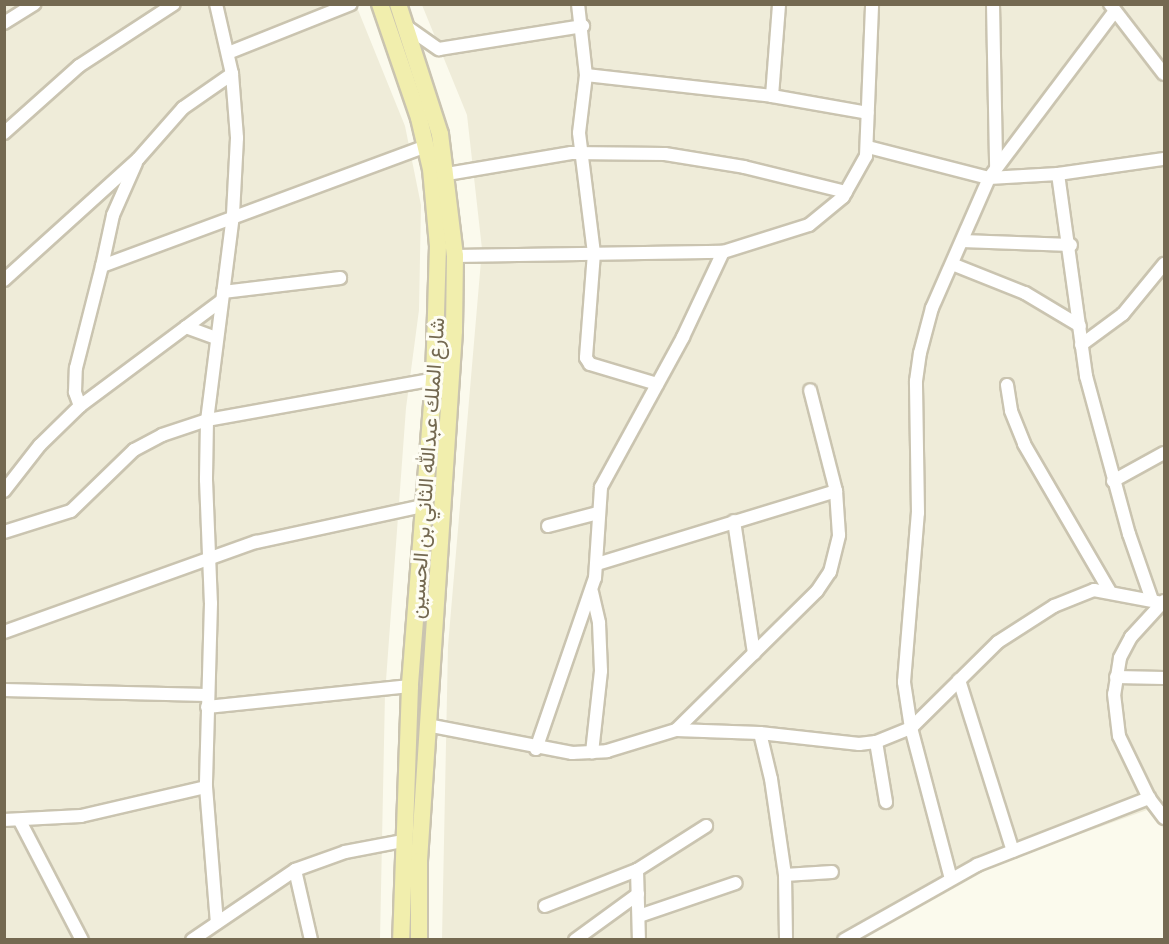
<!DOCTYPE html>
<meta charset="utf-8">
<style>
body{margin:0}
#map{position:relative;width:1169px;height:944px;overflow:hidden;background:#fbfaed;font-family:"Exo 2",Vazirmatn,sans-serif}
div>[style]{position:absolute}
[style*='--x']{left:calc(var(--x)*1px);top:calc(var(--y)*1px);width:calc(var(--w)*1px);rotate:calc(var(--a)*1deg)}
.residential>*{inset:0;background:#efecd9}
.roads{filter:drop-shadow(2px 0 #cac4b0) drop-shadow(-2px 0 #cac4b0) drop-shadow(0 2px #cac4b0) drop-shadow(0 -2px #cac4b0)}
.minor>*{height:12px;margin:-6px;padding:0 6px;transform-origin:6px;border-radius:6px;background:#fff}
.major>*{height:16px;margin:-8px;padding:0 8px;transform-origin:8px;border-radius:8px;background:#f1eead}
span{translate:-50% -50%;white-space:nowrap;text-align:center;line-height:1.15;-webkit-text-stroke:6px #fefdf3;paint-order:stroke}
.street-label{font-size:21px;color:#746951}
.frame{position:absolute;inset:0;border:6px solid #746951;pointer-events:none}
</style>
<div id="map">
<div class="residential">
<i style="clip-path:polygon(5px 5px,356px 5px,405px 126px,421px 205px,419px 310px,406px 408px,385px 694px,380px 939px,5px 940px)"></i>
<i style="clip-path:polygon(422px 5px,1164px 5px,1164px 829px,1147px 810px,964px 876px,852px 939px,442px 939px,448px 646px,482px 249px,467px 115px)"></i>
</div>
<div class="roads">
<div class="minor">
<i style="--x:216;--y:4;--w:72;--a:77.1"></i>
<i style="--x:232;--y:74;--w:64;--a:85.5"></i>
<i style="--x:237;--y:138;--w:77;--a:93"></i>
<i style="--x:233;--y:215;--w:207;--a:97.2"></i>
<i style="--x:207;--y:420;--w:60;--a:91"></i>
<i style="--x:206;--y:480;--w:123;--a:87.7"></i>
<i style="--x:211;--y:603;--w:184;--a:91.6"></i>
<i style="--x:206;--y:787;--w:136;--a:85.4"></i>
<i style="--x:578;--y:4;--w:71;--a:83.6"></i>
<i style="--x:586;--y:75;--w:58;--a:96.9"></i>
<i style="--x:579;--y:133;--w:121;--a:82.9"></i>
<i style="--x:594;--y:253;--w:105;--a:94.4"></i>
<i style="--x:586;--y:358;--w:7;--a:56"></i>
<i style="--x:590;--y:364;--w:70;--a:16.6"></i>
<i style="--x:993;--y:4;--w:163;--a:88.9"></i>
<i style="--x:1110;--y:4;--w:88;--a:52.4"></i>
<i style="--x:4;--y:23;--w:36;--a:-32"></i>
<i style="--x:407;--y:27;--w:39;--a:35"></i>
<i style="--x:439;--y:49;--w:146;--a:-9.1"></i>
<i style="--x:228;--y:53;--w:132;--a:-21.7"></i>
<i style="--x:586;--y:75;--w:187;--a:6.4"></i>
<i style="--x:772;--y:96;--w:97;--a:10"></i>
<i style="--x:772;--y:96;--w:92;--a:-85.6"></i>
<i style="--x:4;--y:133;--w:101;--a:-41.8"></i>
<i style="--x:79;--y:66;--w:113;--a:-33.1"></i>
<i style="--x:868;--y:147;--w:125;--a:14.4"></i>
<i style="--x:989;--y:178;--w:69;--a:-3.3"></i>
<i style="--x:1058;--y:174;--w:107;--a:-8.1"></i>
<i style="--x:447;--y:174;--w:126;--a:-9.6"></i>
<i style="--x:571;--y:153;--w:94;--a:0.6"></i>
<i style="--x:665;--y:154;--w:80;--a:9.3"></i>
<i style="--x:744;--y:167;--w:105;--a:13.8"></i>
<i style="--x:1058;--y:174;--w:204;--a:82.1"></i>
<i style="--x:1086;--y:376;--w:164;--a:74.8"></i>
<i style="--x:1129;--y:534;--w:70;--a:70.8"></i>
<i style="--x:962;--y:241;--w:109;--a:2.1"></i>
<i style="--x:455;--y:256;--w:268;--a:-0.9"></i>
<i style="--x:723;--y:252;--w:90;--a:-17.4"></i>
<i style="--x:809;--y:225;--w:44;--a:-39.5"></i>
<i style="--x:843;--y:197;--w:47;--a:-60.7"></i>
<i style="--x:866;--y:156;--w:152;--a:-87.7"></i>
<i style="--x:952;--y:264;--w:79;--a:21.7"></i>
<i style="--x:1025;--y:293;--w:64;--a:31"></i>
<i style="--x:102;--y:266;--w:52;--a:-77.8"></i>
<i style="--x:113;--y:215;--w:57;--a:-66.1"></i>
<i style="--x:4;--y:280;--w:181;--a:-42.1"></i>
<i style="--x:138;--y:159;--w:68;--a:-48.6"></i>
<i style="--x:183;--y:108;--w:60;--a:-34.8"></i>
<i style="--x:223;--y:292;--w:118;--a:-6.8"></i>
<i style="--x:186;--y:327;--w:33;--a:20"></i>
<i style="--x:1081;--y:345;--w:52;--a:-36.4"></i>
<i style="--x:1123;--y:314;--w:65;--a:-50.6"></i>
<i style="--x:1007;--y:385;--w:26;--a:81"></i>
<i style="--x:1011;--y:411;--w:35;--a:68"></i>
<i style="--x:1024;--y:444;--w:169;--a:59.8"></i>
<i style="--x:80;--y:406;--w:15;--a:-110"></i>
<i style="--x:75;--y:392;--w:24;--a:-88"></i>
<i style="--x:76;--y:368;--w:105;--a:-75.7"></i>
<i style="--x:102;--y:266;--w:346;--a:-20.3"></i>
<i style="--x:1113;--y:481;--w:58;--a:-28.8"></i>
<i style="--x:4;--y:491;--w:58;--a:-52"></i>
<i style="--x:40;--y:445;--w:56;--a:-44.3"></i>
<i style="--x:80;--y:406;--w:177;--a:-36.7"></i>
<i style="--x:734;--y:521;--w:134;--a:81.4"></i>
<i style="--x:548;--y:526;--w:52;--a:-14.6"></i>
<i style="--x:4;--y:532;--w:70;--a:-17.4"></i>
<i style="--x:71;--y:511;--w:88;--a:-44.1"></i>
<i style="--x:134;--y:450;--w:32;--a:-28"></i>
<i style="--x:162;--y:435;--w:47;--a:-18.4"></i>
<i style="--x:207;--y:420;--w:231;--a:-10.2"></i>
<i style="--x:597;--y:564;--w:250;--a:-17"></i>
<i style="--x:592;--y:592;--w:32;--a:77"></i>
<i style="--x:599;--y:623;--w:48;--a:87.6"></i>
<i style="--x:601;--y:671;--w:82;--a:96.3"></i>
<i style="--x:1164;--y:601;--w:49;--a:132.5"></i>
<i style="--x:1131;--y:637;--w:24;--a:118"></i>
<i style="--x:1120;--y:658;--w:36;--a:99"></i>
<i style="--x:1114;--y:694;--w:42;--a:83.2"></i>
<i style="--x:1119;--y:736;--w:69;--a:64.2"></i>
<i style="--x:1149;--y:798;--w:25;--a:53"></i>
<i style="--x:4;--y:632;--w:268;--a:-19.7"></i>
<i style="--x:256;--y:542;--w:171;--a:-12.2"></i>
<i style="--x:1116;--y:677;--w:48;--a:1.2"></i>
<i style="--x:959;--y:680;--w:179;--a:72.5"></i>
<i style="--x:4;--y:690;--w:203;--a:1.4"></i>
<i style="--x:207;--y:707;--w:204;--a:-5.9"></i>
<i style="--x:427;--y:725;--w:148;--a:10.9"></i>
<i style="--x:572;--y:753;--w:35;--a:-3"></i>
<i style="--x:607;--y:751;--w:72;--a:-16.9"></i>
<i style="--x:676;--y:730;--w:198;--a:-44.6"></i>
<i style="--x:817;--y:591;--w:23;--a:-56"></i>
<i style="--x:830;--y:572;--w:38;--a:-76"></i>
<i style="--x:839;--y:535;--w:44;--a:-93.9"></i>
<i style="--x:836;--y:491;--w:104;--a:-104.4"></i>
<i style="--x:676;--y:730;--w:84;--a:2"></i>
<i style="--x:760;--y:733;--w:100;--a:6.3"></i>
<i style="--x:859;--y:744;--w:17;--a:-7"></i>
<i style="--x:876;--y:742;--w:38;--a:-22"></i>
<i style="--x:911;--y:728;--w:122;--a:-44.7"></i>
<i style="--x:998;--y:642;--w:67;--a:-32.7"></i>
<i style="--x:1054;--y:606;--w:43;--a:-21.8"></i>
<i style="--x:1094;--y:590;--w:69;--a:10.8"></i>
<i style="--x:760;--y:733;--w:47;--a:76.6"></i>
<i style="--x:771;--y:779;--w:97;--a:81.7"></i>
<i style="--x:785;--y:875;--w:65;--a:89.1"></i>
<i style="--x:876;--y:742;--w:61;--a:80.5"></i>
<i style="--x:536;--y:749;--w:181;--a:-71"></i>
<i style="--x:595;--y:578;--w:91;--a:-86.2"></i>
<i style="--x:601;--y:487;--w:171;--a:-61.3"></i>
<i style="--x:683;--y:337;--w:94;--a:-64.8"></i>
<i style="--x:4;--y:820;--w:77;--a:-3"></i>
<i style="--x:81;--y:816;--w:128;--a:-13.1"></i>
<i style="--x:20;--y:821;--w:134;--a:62.5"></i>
<i style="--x:295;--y:870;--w:72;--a:77.1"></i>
<i style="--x:637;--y:870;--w:70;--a:88.4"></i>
<i style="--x:785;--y:875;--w:47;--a:-3.7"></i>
<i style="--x:951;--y:879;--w:156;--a:-104.8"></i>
<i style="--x:911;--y:728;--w:47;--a:-98.7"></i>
<i style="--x:904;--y:682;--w:170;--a:-85.3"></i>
<i style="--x:918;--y:513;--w:132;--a:-90.9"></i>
<i style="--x:916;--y:381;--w:28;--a:-82"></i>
<i style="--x:920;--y:353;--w:47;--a:-75.1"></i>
<i style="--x:932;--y:308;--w:142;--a:-66.3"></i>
<i style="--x:989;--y:178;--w:208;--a:-53"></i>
<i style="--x:545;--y:906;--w:99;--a:-21.4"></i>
<i style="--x:637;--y:870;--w:82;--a:-32.5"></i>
<i style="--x:639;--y:916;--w:102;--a:-18.8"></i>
<i style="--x:192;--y:940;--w:125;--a:-34.2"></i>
<i style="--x:295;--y:870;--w:53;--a:-19.8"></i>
<i style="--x:345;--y:852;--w:58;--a:-10.9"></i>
<i style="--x:575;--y:940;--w:78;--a:-36.1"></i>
<i style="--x:844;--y:940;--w:153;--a:-29.4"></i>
<i style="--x:977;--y:865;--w:185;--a:-21.3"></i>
</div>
<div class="major">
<i style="--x:380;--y:4;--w:120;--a:71.1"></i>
<i style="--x:419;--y:118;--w:52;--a:76.8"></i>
<i style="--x:431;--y:169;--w:77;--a:84.8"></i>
<i style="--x:438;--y:246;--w:133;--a:91.7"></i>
<i style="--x:434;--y:379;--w:308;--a:94.5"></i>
<i style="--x:410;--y:686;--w:254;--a:92"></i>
<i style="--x:398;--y:4;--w:137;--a:72.1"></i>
<i style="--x:440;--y:134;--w:123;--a:83"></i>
<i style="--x:455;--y:256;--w:75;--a:90.8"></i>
<i style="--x:454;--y:331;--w:531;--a:93.78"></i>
<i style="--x:419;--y:861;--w:79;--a:90"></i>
</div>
</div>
<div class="street-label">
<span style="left:426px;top:468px;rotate:-86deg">شارع الملك عبدالله الثاني بن الحسين</span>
</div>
<div class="frame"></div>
</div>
